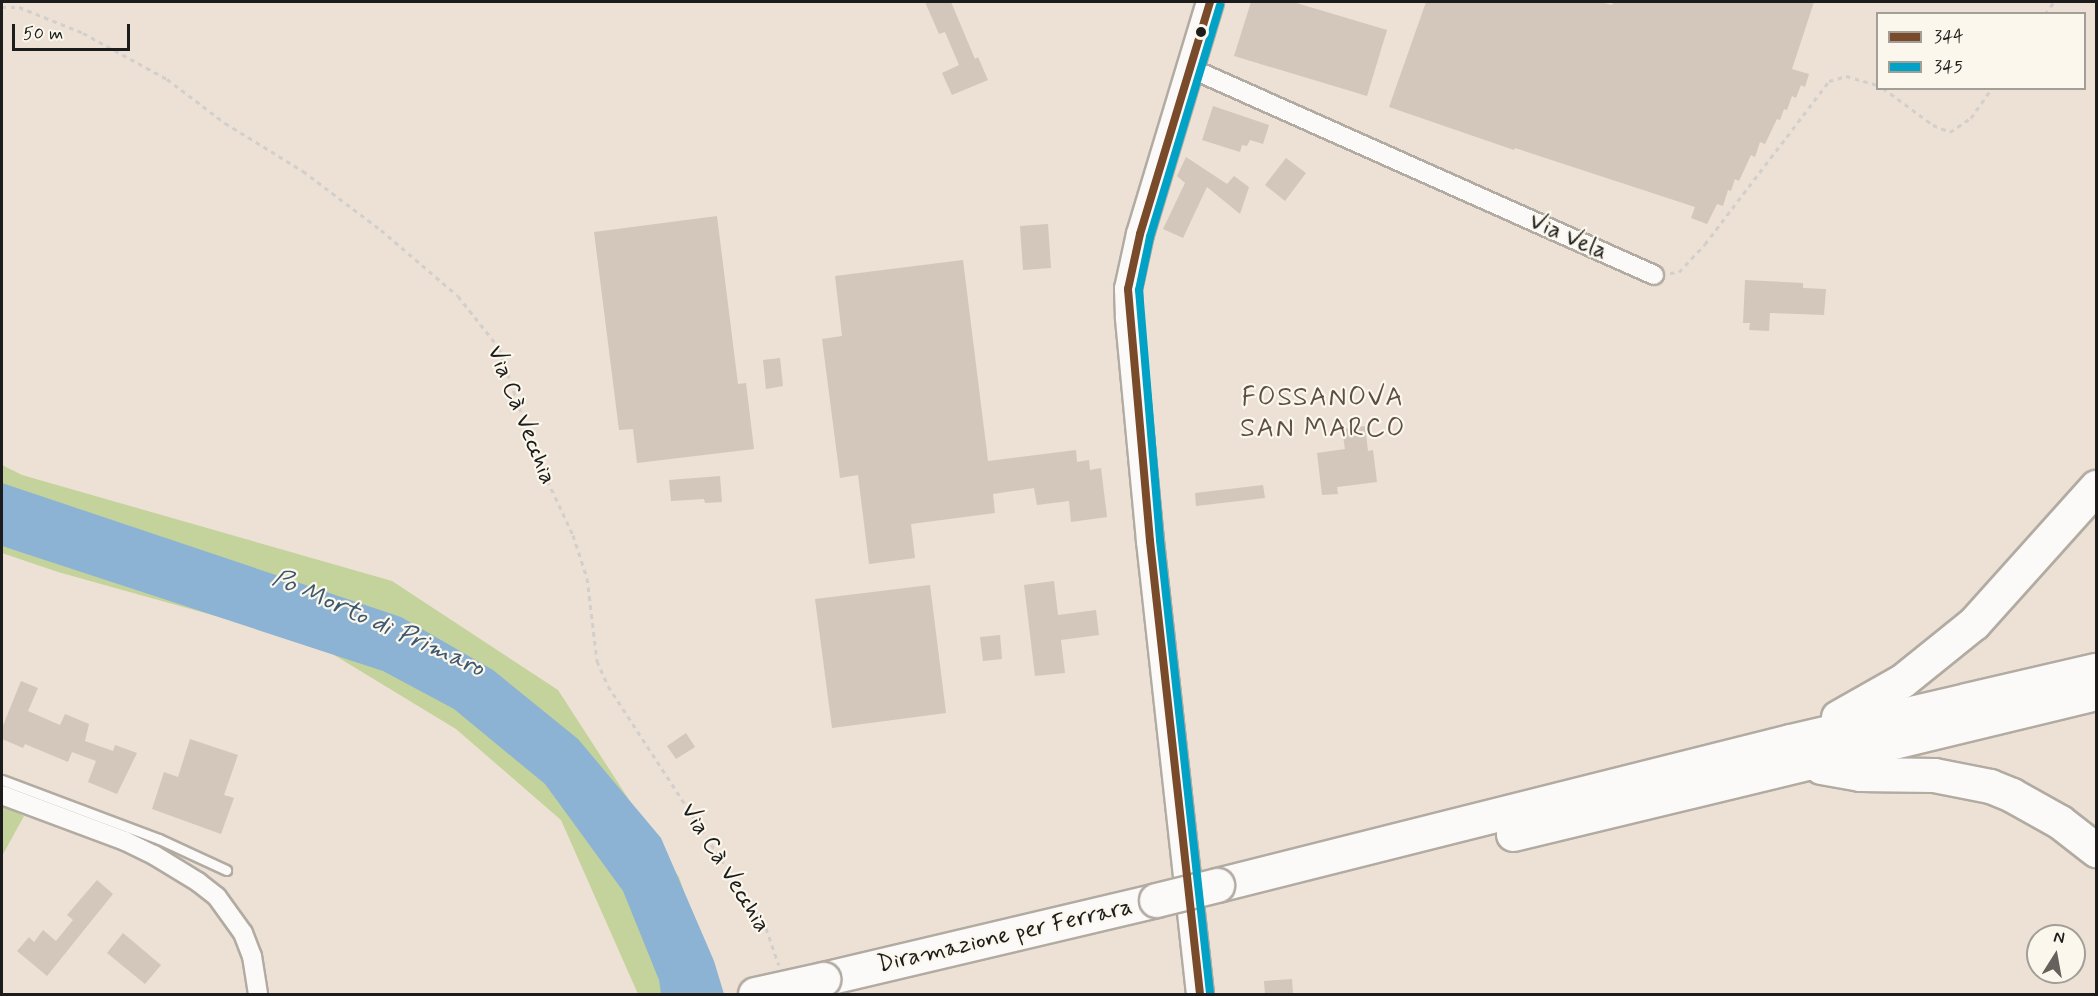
<!DOCTYPE html>
<meta charset="utf-8">
<style>
body{margin:0}
#map{position:relative;width:2098px;height:996px;overflow:hidden;background:#ece1d4;font-family:Mynerve,sans-serif}
div>[style]{position:absolute}
[style*='--x']{left:calc(var(--x)*1px);top:calc(var(--y)*1px);width:calc(var(--w)*1px);rotate:calc(var(--a)*1deg)}
.green>*{inset:0;background:#c4d29b}
.water>*{inset:0;background:#8cb3d3}
.building>*{inset:0;background:#d3c6ba}
.path>*{height:3px;margin-top:-1.5px;transform-origin:0;background:repeating-linear-gradient(90deg,#d2cfcc 0 4.5px,transparent 0 9px)}
.roads{filter:drop-shadow(2px 0 #b2aba2) drop-shadow(-2px 0 #b2aba2) drop-shadow(0 2px #b2aba2) drop-shadow(0 -2px #b2aba2)}
.service>*{height:9px;margin:-4.5px;padding:0 4.5px;transform-origin:4.5px;border-radius:4.5px;background:#fcfaf9}
.minor>*{height:18px;margin:-9px;padding:0 9px;transform-origin:9px;border-radius:9px;background:#fcfaf9}
.secondary>*{height:26px;margin:-13px;padding:0 13px;transform-origin:13px;border-radius:13px;background:#fcfaf9}
.motorway>*{height:33px;margin:-16.5px;padding:0 16.5px;transform-origin:16.5px;border-radius:16.5px;background:#fcfaf9}
.bridges{filter:drop-shadow(2px 0 #b2aba2) drop-shadow(-2px 0 #b2aba2) drop-shadow(0 2px #b2aba2) drop-shadow(0 -2px #b2aba2)}
.motorway-bridge>*{height:33px;margin:-16.5px;padding:0 16.5px;transform-origin:16.5px;border-radius:16.5px;background:#fcfaf9}
.bus-1>*{height:8px;margin:-4px;padding:0 4px;transform-origin:4px;border-radius:4px;background:#7a4b2a}
.bus-2>*{height:8px;margin:-4px;padding:0 4px;transform-origin:4px;border-radius:4px;background:#01a2c5}
.dots>*{width:16px;height:16px;translate:-50% -50%;box-sizing:border-box;border:3px solid #fbf7ec;border-radius:50%}
span{translate:-50% -50%;white-space:nowrap;text-align:center;line-height:1.15;-webkit-text-stroke:4.5px #fbf7ec;paint-order:stroke}
.street-label{font-size:24px;color:#1c1c1c}
.water-label{font-size:26px;color:#3c576e;font-style:italic}
.quarter-label{font-size:27px;color:#5d4e43;letter-spacing:1.5px}
.frame{position:absolute;inset:0;border:3px solid #1c1c1c;pointer-events:none}
.legend{position:absolute;left:1876px;top:12px;width:210px;height:78px;box-sizing:border-box;background:#fbf7ec;border:2px solid #a29f99;margin:0;padding:8px 10px;list-style:none;font-size:18px;color:#1c1c1c}
.legend li{display:flex;align-items:center;gap:12px;height:30px}
.legend b{width:30px;border:2px solid #a29f99}
.north{position:absolute;left:2026px;top:924px;width:60px;height:60px;box-sizing:border-box;background:#fbf7ec;border:2px solid #a29f99;border-radius:50%;rotate:11deg;font-size:16px;font-weight:700;line-height:24px;text-align:center;color:#1c1c1c}
.north::after{content:'';display:block;margin:auto;width:21px;height:27px;background:#65615c;clip-path:polygon(50% 0,100% 100%,50% 72%,0 100%)}
.scale{position:absolute;left:12px;top:24px;width:118px;height:27px;box-sizing:border-box;border:3px solid #1c1c1c;border-top:0;padding-left:8px;font-size:18px;line-height:21px;white-space:nowrap;color:#1c1c1c;-webkit-text-stroke:4px #fbf7ec;paint-order:stroke}
</style>
<div id="map">
<div class="green">
<i style="clip-path:polygon(2px 465px,22px 475px,392px 581px,558px 690px,679px 877px,717px 994px,638px 994px,561px 820px,456px 729px,316px 644px,58px 572px,2px 553px)"></i>
<i style="clip-path:polygon(2px 806px,24px 816px,2px 856px)"></i>
</div>
<div class="water">
<i style="clip-path:polygon(2px 483px,401px 617px,493px 670px,578px 739px,661px 838px,714px 961px,724px 994px,661px 994px,659px 980px,623px 891px,545px 784px,454px 709px,383px 671px,2px 546px)"></i>
</div>
<div class="building">
<i style="clip-path:polygon(925px 2px,951px 2px,975px 59px,978px 57px,988px 80px,952px 95px,942px 73px,959px 65px,945px 32px,939px 34px)"></i>
<i style="clip-path:polygon(1251px 2px,1293px 2px,1387px 30px,1367px 96px,1234px 56px)"></i>
<i style="clip-path:polygon(1426px 2px,1600px 2px,1612px 5px,1613px 2px,1814px 2px,1792px 69px,1809px 74px,1805px 87px,1801px 85px,1796px 98px,1792px 96px,1787px 110px,1784px 109px,1780px 120px,1777px 119px,1765px 144px,1760px 142px,1755px 157px,1751px 155px,1739px 181px,1735px 179px,1731px 191px,1728px 190px,1723px 206px,1717px 204px,1707px 224px,1691px 218px,1695px 207px,1515px 148px,1514px 150px,1389px 107px)"></i>
<i style="clip-path:polygon(1213px 106px,1269px 125px,1263px 144px,1250px 140px,1247px 146px,1242px 145px,1240px 152px,1202px 140px)"></i>
<i style="clip-path:polygon(1186px 157px,1227px 184px,1234px 176px,1249px 187px,1240px 214px,1207px 187px,1183px 238px,1163px 229px,1185px 183px,1177px 176px)"></i>
<i style="clip-path:polygon(1286px 158px,1306px 173px,1285px 201px,1265px 185px)"></i>
<i style="clip-path:polygon(717px 216px,738px 384px,746px 383px,754px 449px,637px 463px,633px 429px,619px 430px,594px 232px)"></i>
<i style="clip-path:polygon(1048px 224px,1051px 268px,1023px 270px,1020px 226px)"></i>
<i style="clip-path:polygon(963px 260px,988px 461px,1076px 450px,1077px 462px,1089px 460px,1090px 470px,1101px 468px,1107px 517px,1071px 522px,1069px 501px,1037px 505px,1034px 488px,993px 494px,995px 513px,911px 524px,915px 558px,869px 564px,858px 475px,840px 478px,822px 339px,842px 336px,835px 276px)"></i>
<i style="clip-path:polygon(1745px 280px,1803px 283px,1803px 288px,1826px 289px,1824px 315px,1770px 313px,1769px 331px,1749px 330px,1750px 323px,1743px 323px)"></i>
<i style="clip-path:polygon(780px 358px,783px 386px,766px 389px,763px 360px)"></i>
<i style="clip-path:polygon(1365px 426px,1368px 451px,1373px 450px,1377px 482px,1337px 487px,1338px 494px,1322px 495px,1317px 453px,1345px 449px,1342px 429px)"></i>
<i style="clip-path:polygon(720px 476px,722px 502px,705px 503px,704px 499px,671px 501px,669px 480px)"></i>
<i style="clip-path:polygon(1263px 485px,1265px 498px,1196px 506px,1195px 493px)"></i>
<i style="clip-path:polygon(1054px 581px,1058px 615px,1096px 610px,1099px 635px,1061px 640px,1065px 673px,1035px 676px,1024px 585px)"></i>
<i style="clip-path:polygon(930px 585px,946px 713px,832px 728px,815px 599px)"></i>
<i style="clip-path:polygon(1000px 635px,1002px 659px,983px 661px,980px 637px)"></i>
<i style="clip-path:polygon(21px 681px,38px 688px,28px 711px,60px 725px,65px 714px,89px 724px,85px 741px,113px 751px,115px 745px,137px 753px,117px 794px,88px 782px,96px 761px,72px 752px,68px 762px,25px 744px,23px 748px,2px 739px,2px 728px)"></i>
<i style="clip-path:polygon(686px 733px,695px 747px,676px 759px,667px 746px)"></i>
<i style="clip-path:polygon(190px 739px,238px 755px,224px 795px,234px 798px,221px 834px,152px 809px,164px 772px,178px 777px)"></i>
<i style="clip-path:polygon(97px 880px,113px 894px,47px 976px,17px 951px,29px 937px,34px 942px,43px 930px,56px 941px,73px 920px,67px 915px)"></i>
<i style="clip-path:polygon(123px 933px,161px 965px,145px 984px,107px 953px)"></i>
<i style="clip-path:polygon(1292px 979px,1293px 994px,1265px 994px,1264px 981px)"></i>
</div>
<div class="path">
<i style="--x:2;--y:7;--w:17;--a:0"></i>
<i style="--x:19;--y:7;--w:69;--a:22.1"></i>
<i style="--x:83;--y:33;--w:96;--a:28.7"></i>
<i style="--x:167;--y:79;--w:73;--a:37.2"></i>
<i style="--x:225;--y:123;--w:92;--a:31.6"></i>
<i style="--x:303;--y:171;--w:98;--a:37.1"></i>
<i style="--x:381;--y:230;--w:101;--a:40.6"></i>
<i style="--x:458;--y:296;--w:66;--a:51.7"></i>
<i style="--x:499;--y:348;--w:114;--a:71.1"></i>
<i style="--x:536;--y:456;--w:87;--a:64.9"></i>
<i style="--x:573;--y:535;--w:45;--a:72"></i>
<i style="--x:587;--y:578;--w:84;--a:83.1"></i>
<i style="--x:597;--y:661;--w:27;--a:66"></i>
<i style="--x:608;--y:686;--w:289;--a:56.9"></i>
<i style="--x:766;--y:928;--w:39;--a:71"></i>
<i style="--x:2045;--y:14;--w:15;--a:-53"></i>
<i style="--x:1883;--y:88;--w:62;--a:36.5"></i>
<i style="--x:1933;--y:125;--w:18;--a:22"></i>
<i style="--x:1950;--y:132;--w:25;--a:-34"></i>
<i style="--x:1971;--y:118;--w:37;--a:-55"></i>
<i style="--x:1670;--y:273;--w:9;--a:-6"></i>
<i style="--x:1679;--y:272;--w:38;--a:-47"></i>
<i style="--x:1705;--y:244;--w:205;--a:-52.7"></i>
<i style="--x:1829;--y:81;--w:18;--a:-16"></i>
<i style="--x:1846;--y:76;--w:33;--a:16"></i>
</div>
<div class="roads">
<div class="service">
<i style="--x:2;--y:780;--w:168;--a:20.6"></i>
<i style="--x:159;--y:839;--w:74;--a:24.8"></i>
</div>
<div class="minor">
<i style="--x:1190;--y:68;--w:508;--a:24.04"></i>
<i style="--x:2;--y:795;--w:131;--a:20.5"></i>
<i style="--x:125;--y:841;--w:32;--a:26"></i>
<i style="--x:154;--y:855;--w:52;--a:31.5"></i>
<i style="--x:198;--y:882;--w:24;--a:38"></i>
<i style="--x:217;--y:897;--w:44;--a:54.2"></i>
<i style="--x:243;--y:933;--w:25;--a:69"></i>
<i style="--x:252;--y:956;--w:38;--a:81"></i>
</div>
<div class="secondary">
<i style="--x:1200;--y:994;--w:456;--a:-96.3"></i>
<i style="--x:1150;--y:541;--w:225;--a:-95.4"></i>
<i style="--x:1129;--y:317;--w:28;--a:-92"></i>
<i style="--x:1128;--y:289;--w:56;--a:-77.7"></i>
<i style="--x:1140;--y:234;--w:242;--a:-73.2"></i>
</div>
<div class="motorway">
<i style="--x:1838;--y:717;--w:73;--a:-29.4"></i>
<i style="--x:1902;--y:681;--w:92;--a:-38.9"></i>
<i style="--x:1974;--y:623;--w:183;--a:-48.1"></i>
<i style="--x:1821;--y:767;--w:40;--a:10"></i>
<i style="--x:1860;--y:774;--w:74;--a:0.8"></i>
<i style="--x:1934;--y:775;--w:57;--a:11.1"></i>
<i style="--x:1990;--y:786;--w:24;--a:22"></i>
<i style="--x:2012;--y:795;--w:55;--a:29.4"></i>
<i style="--x:2060;--y:822;--w:46;--a:37.9"></i>
<i style="--x:1513;--y:834;--w:600;--a:-13.6"></i>
<i style="--x:1217;--y:885;--w:591;--a:-14.11"></i>
<i style="--x:1790;--y:741;--w:314;--a:-13.1"></i>
<i style="--x:823;--y:979;--w:342;--a:-13.3"></i>
</div>
</div>
<div class="bridges">
<div class="motorway-bridge">
<i style="--x:1156;--y:900;--w:63;--a:-13.8"></i>
<i style="--x:755;--y:994;--w:70;--a:-12.4"></i>
</div>
</div>
<div class="bus-1">
<i style="--x:1200;--y:994;--w:456;--a:-96.3"></i>
<i style="--x:1150;--y:541;--w:253;--a:-95"></i>
<i style="--x:1128;--y:289;--w:56;--a:-77.7"></i>
<i style="--x:1140;--y:234;--w:242;--a:-73.2"></i>
</div>
<div class="bus-2">
<i style="--x:1210;--y:993;--w:456;--a:-96.3"></i>
<i style="--x:1160;--y:540;--w:251;--a:-94.8"></i>
<i style="--x:1139;--y:290;--w:54;--a:-78.3"></i>
<i style="--x:1150;--y:237;--w:242;--a:-73.2"></i>
</div>
<div class="dots">
<i style="left:1201px;top:32px;background:#1c1c1c"></i>
</div>
<div class="street-label">
<span style="left:1568px;top:237px;rotate:24deg">Via Vela</span>
<span style="left:521px;top:415px;rotate:68deg">Via Cà Vecchia</span>
<span style="left:725px;top:868px;rotate:58deg">Via Cà Vecchia</span>
<span style="left:1005px;top:936px;rotate:-13deg">Diramazione per Ferrara</span>
</div>
<div class="water-label">
<span style="left:378px;top:624px;rotate:24deg">Po Morto di Primaro</span>
</div>
<div class="quarter-label">
<span style="left:1323px;top:413px">FOSSANOVA<br>SAN MARCO</span>
</div>
<div class="frame"></div>
<ul class="legend">
<li><b style="height:8px;background:#7a4b2a"></b>344</li>
<li><b style="height:8px;background:#01a2c5"></b>345</li>
</ul>
<div class="north">N</div>
<div class="scale">50 m</div>
</div>
